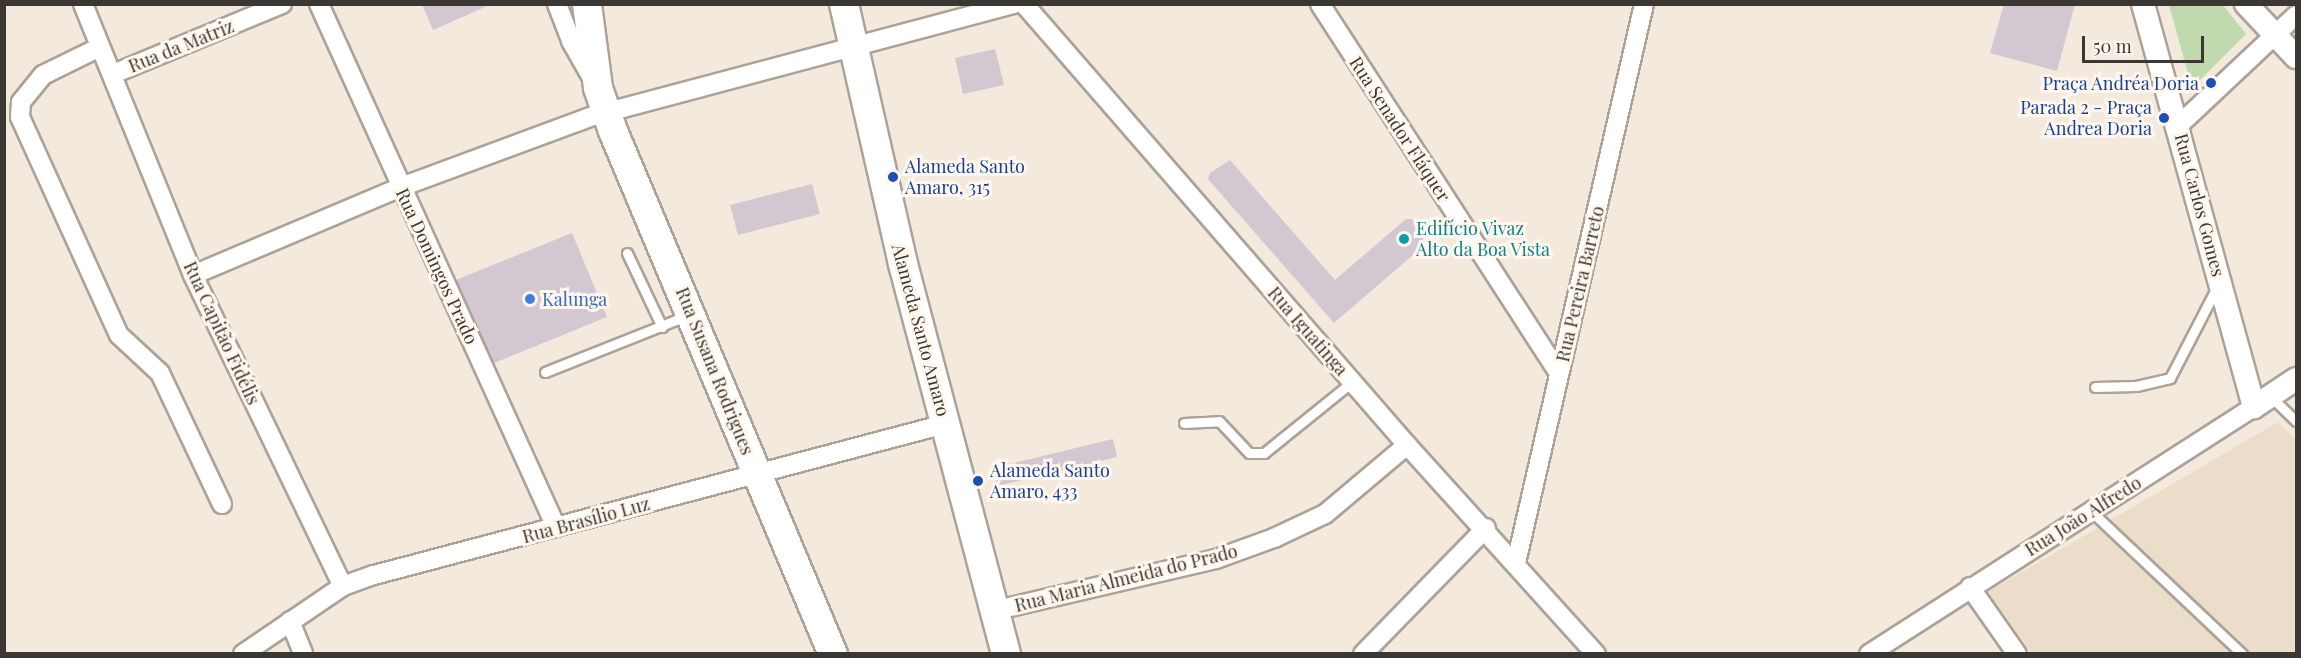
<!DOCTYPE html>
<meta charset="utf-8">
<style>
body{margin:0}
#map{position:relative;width:2301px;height:658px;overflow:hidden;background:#f3e9dd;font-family:"Playfair Display",serif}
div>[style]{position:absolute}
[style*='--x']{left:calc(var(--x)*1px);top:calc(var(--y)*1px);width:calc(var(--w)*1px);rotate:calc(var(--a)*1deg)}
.built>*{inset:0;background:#ecdcca}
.green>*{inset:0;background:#c0daad}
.building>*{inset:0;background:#d3c7d1}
.roads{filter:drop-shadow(2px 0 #aca297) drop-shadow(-2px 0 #aca297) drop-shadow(0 2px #aca297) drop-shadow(0 -2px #aca297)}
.service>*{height:9px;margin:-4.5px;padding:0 4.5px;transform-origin:4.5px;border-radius:4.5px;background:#fff}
.minor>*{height:18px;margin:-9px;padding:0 9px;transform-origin:9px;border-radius:9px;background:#fff}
.tertiary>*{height:22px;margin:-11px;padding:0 11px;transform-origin:11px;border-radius:11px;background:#fff}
.primary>*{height:28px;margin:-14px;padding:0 14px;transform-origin:14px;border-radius:14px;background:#fff}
.dots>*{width:16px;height:16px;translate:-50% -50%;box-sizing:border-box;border:3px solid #fff7ed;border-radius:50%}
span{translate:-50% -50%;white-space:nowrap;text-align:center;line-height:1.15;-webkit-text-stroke:6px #fff7ed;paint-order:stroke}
.street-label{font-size:18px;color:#3b3733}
.transit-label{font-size:18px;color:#164399}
.right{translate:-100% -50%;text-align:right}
.left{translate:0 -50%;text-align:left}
.culture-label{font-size:18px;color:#0d838f}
.shop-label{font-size:18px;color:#366cbe}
.frame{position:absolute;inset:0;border:6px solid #3b3733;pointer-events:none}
.scale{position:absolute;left:2082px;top:36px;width:122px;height:27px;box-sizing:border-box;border:3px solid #3b3733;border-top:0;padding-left:8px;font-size:18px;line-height:21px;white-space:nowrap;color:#3b3733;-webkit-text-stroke:4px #fff7ed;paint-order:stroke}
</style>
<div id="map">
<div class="built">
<i style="clip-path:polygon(2278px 422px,2296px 440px,2296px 653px,2032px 653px,1988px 592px)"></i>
</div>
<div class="green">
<i style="clip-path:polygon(2169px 5px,2223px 5px,2246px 34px,2192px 88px)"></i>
</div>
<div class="building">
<i style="clip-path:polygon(422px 4px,492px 4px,433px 30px)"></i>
<i style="clip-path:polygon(2004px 4px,2075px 4px,2057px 71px,1990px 53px)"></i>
<i style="clip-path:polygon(995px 49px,1004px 85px,963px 94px,955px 58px)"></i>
<i style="clip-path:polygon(1230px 160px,1335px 280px,1406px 219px,1412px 219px,1428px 242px,1334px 323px,1208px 179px,1210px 173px)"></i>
<i style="clip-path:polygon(812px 184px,820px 214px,738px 235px,730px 205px)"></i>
<i style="clip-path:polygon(572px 233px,607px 317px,494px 363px,456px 280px)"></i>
<i style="clip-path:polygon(1113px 439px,1117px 457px,997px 486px,993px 468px)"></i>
</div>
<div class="roads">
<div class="service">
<i style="--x:627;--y:253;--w:82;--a:64.7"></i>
<i style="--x:545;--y:372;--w:154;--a:-21.7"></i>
<i style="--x:2095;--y:387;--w:41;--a:-1.4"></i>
<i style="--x:2136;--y:386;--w:35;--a:-13"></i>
<i style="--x:2170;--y:378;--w:100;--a:-62.7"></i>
<i style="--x:2270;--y:396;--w:36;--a:44"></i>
<i style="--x:1184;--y:423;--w:35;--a:-3"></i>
<i style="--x:1219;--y:421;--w:44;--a:46.8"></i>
<i style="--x:1249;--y:453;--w:15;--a:0"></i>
<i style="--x:1264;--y:453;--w:113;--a:-38.9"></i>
<i style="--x:2091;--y:511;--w:208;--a:43.4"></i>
</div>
<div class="minor">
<i style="--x:83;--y:4;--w:292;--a:67.9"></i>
<i style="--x:193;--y:275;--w:345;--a:64.3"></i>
<i style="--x:319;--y:4;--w:574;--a:65.62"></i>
<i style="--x:557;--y:4;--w:40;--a:69"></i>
<i style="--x:571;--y:41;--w:40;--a:60.3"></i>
<i style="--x:1024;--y:4;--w:584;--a:49.03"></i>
<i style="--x:1407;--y:445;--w:282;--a:47.9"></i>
<i style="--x:1320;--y:4;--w:440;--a:57.1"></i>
<i style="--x:98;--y:48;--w:61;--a:153.9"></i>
<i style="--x:43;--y:75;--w:35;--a:129"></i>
<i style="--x:21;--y:102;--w:15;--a:94"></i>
<i style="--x:20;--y:117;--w:239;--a:65.6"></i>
<i style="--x:119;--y:335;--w:56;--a:42.8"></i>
<i style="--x:160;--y:373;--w:145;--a:64.7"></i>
<i style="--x:113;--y:74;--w:183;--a:-22.5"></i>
<i style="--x:2178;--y:126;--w:162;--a:-43.2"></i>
<i style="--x:193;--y:275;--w:226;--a:-22.9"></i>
<i style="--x:401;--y:187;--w:205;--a:-20.3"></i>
<i style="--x:593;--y:116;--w:436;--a:-14.9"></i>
<i style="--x:1516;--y:563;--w:573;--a:-77.1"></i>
<i style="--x:1970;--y:587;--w:82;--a:55"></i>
<i style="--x:993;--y:611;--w:229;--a:-13.1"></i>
<i style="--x:1216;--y:559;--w:62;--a:-19.9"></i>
<i style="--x:1274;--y:538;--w:56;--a:-25.2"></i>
<i style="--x:1325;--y:514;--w:107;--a:-40.1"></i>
<i style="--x:290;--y:621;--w:35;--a:68"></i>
<i style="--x:243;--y:654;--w:121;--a:-34.2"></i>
<i style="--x:343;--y:586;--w:33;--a:-20"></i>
<i style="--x:374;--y:575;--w:591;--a:-14.81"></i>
<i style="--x:1363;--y:654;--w:176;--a:-45.7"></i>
<i style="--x:1869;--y:654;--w:457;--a:-32.7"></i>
</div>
<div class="tertiary">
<i style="--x:2143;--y:4;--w:418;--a:74.6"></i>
<i style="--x:2254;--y:407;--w:50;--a:-33.7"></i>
<i style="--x:2246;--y:4;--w:73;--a:46.7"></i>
</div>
<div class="primary">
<i style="--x:587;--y:4;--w:85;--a:82.5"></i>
<i style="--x:598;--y:88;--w:46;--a:70.8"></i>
<i style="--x:613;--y:131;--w:567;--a:67.19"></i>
<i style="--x:844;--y:4;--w:267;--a:77.2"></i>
<i style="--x:903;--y:264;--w:403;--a:75.2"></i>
</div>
</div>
<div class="dots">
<i style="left:2211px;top:83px;background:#1a4fb4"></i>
<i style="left:2164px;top:118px;background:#1a4fb4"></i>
<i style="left:893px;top:177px;background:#1a4fb4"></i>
<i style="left:1404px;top:239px;background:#0f9aa8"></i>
<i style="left:530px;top:299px;background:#3f7fe0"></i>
<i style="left:978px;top:481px;background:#1a4fb4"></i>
</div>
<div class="street-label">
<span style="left:181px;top:46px;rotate:-22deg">Rua da Matriz</span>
<span style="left:1400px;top:129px;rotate:57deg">Rua Senador Fláquer</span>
<span style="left:2200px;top:205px;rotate:75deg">Rua Carlos Gomes</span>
<span style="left:437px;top:266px;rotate:65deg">Rua Domingos Prado</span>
<span style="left:1580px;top:284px;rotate:-77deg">Rua Pereira Barreto</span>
<span style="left:921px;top:330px;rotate:75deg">Alameda Santo Amaro</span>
<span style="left:1308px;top:331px;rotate:49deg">Rua Iguatinga</span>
<span style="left:222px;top:333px;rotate:65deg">Rua Capitão Fidélis</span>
<span style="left:715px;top:371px;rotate:68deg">Rua Susana Rodrigues</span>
<span style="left:2083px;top:516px;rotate:-32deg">Rua João Alfredo</span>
<span style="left:586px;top:520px;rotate:-15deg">Rua Brasílio Luz</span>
<span style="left:1126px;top:578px;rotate:-14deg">Rua Maria Almeida do Prado</span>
</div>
<div class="transit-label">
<span class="right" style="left:2199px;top:83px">Praça Andréa Doria</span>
<span class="right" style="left:2152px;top:118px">Parada 2 - Praça<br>Andrea Doria</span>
<span class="left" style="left:905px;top:177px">Alameda Santo<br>Amaro, 315</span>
<span class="left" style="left:990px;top:481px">Alameda Santo<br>Amaro, 433</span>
</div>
<div class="culture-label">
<span class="left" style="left:1416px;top:239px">Edifício Vivaz<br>Alto da Boa Vista</span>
</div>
<div class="shop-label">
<span class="left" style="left:542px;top:299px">Kalunga</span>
</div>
<div class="frame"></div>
<div class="scale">50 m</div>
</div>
